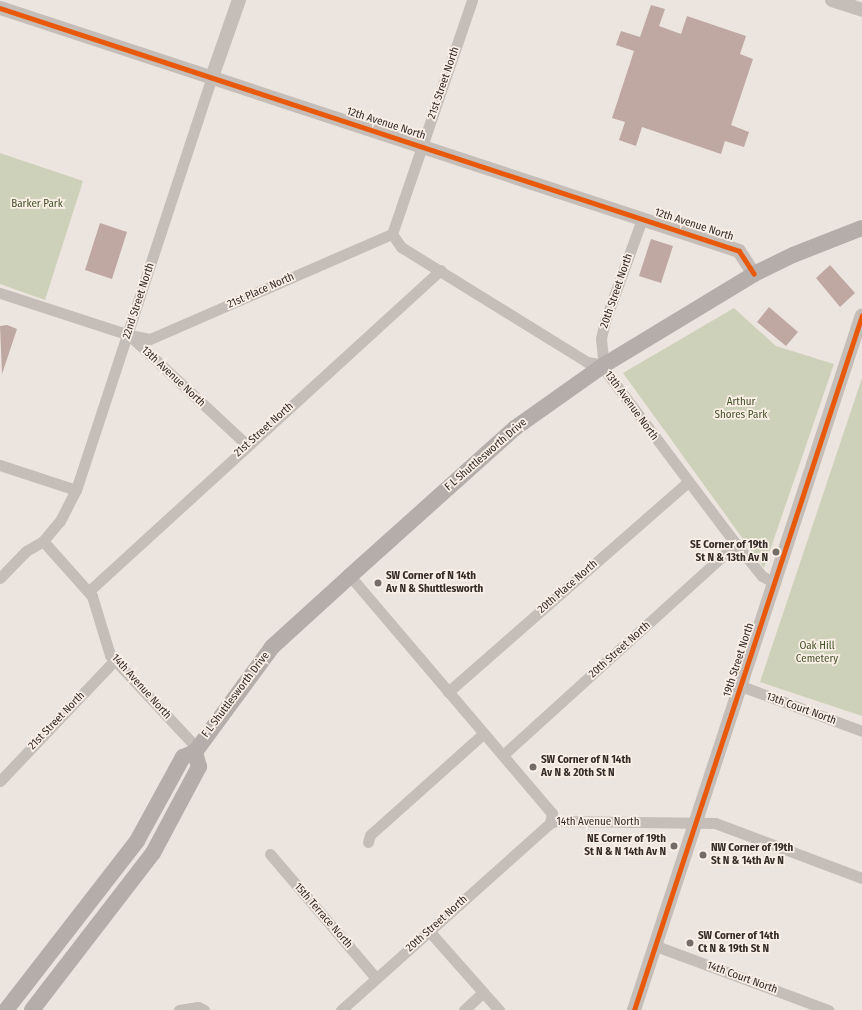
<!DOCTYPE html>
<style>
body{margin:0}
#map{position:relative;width:862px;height:1010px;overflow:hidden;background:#ece5df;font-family:"Fira Sans Condensed",sans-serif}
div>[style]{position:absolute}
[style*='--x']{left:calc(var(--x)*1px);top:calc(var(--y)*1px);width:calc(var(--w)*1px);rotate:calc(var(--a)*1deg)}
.green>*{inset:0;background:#ced1b9}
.building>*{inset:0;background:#bfa8a1}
.minor>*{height:11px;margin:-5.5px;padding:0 5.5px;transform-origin:5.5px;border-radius:5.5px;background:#c5bdb8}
.tertiary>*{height:14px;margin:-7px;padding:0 7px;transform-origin:7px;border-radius:7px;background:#c5bdb8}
.secondary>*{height:16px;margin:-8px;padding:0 8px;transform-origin:8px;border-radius:8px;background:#b5ada9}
.cycleway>*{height:5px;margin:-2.5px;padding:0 2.5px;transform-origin:2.5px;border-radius:2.5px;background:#e8590c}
.dots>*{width:11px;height:11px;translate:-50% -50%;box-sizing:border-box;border:2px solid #f9efe6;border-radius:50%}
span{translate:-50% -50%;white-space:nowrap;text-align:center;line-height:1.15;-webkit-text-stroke:3.5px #f9efe6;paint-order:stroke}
.street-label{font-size:11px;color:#352b27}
.park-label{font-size:11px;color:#46532b}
.poi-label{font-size:11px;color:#352b27;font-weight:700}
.right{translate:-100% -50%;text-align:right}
.left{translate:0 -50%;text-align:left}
</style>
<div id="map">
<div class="green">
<i style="clip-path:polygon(0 153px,83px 181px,45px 300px,0 284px)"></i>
<i style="clip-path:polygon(734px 308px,776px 346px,834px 364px,764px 568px,623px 373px)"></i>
<i style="clip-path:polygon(862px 378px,862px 716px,760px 682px)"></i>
</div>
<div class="building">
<i style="clip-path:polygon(651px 5px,665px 9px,659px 26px,681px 34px,687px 16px,746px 36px,740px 54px,753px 59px,731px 125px,749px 132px,744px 147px,725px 141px,721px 154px,642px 127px,636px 146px,619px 140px,625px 122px,612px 118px,634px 51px,616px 45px,621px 31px,640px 37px)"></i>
<i style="clip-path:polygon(100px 223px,127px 232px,112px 279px,85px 270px)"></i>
<i style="clip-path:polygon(651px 239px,673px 246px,661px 283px,639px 276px)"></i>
<i style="clip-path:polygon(830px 265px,855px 293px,840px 307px,816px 278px)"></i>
<i style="clip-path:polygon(769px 307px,798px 332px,786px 346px,757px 322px)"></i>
<i style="clip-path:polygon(7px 325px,17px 329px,2px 374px,0 326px)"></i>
</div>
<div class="minor">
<i style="--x:642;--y:219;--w:109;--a:109.9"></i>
<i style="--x:605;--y:321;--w:18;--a:103"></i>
<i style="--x:601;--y:339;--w:30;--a:84"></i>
<i style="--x:604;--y:369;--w:219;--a:53"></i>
<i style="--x:736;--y:544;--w:41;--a:50.9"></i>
<i style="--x:762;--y:576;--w:15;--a:28"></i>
<i style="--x:392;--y:234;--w:16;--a:55"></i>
<i style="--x:401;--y:247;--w:219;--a:31.7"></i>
<i style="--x:587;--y:362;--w:17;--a:10"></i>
<i style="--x:392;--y:234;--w:247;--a:-71.1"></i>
<i style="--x:0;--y:293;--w:136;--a:18"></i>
<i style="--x:129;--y:335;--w:161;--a:43"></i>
<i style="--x:129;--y:335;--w:21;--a:11"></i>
<i style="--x:150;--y:339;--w:264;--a:-23.5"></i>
<i style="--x:0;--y:465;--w:80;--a:18.2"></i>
<i style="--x:43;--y:541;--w:74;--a:48.3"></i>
<i style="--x:92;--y:596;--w:62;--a:73"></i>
<i style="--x:110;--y:655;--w:127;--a:46.9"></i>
<i style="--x:350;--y:576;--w:311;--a:49.6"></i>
<i style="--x:552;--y:813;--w:10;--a:101"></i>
<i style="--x:0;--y:578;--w:37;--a:-46"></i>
<i style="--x:26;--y:551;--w:20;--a:-30"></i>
<i style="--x:43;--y:541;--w:26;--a:-50"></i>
<i style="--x:60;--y:521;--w:35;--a:-63"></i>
<i style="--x:76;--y:490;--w:435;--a:-71.8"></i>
<i style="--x:89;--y:591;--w:476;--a:-42.4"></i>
<i style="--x:741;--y:686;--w:129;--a:20.4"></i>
<i style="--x:448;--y:692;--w:319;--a:-41.2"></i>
<i style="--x:503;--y:755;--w:314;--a:-42.2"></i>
<i style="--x:0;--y:781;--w:167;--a:-46.5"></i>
<i style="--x:368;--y:842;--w:7;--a:-74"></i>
<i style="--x:370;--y:835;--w:152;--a:-41.8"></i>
<i style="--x:270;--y:854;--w:163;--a:49.5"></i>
<i style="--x:429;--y:931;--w:106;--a:48.5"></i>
<i style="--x:656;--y:946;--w:184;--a:20.4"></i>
<i style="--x:179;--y:1010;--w:19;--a:-9"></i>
<i style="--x:198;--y:1007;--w:7;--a:27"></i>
<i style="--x:341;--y:1010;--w:280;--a:-41.8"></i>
<i style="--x:550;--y:823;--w:7;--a:-16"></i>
<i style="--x:557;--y:821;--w:158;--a:0.7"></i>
<i style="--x:715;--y:823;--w:157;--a:20.5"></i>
<i style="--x:464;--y:1010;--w:26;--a:-43"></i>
</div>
<div class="tertiary">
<i style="--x:832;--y:0;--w:32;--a:18"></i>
<i style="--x:0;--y:8;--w:778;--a:18.2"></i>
<i style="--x:739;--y:251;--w:27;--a:57"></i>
<i style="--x:212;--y:77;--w:82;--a:-70.7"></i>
<i style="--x:634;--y:1010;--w:731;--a:-71.84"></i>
</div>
<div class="secondary">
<i style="--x:6;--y:1010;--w:214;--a:-52.2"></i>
<i style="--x:137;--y:841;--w:96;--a:-61.3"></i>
<i style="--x:183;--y:757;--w:13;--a:-23"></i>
<i style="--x:195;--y:752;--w:130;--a:-53.7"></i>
<i style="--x:272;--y:647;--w:105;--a:-42.3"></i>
<i style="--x:350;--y:576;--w:222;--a:-41.9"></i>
<i style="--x:515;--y:428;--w:109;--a:-35.3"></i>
<i style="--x:604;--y:365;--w:175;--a:-31.2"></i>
<i style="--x:754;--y:274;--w:43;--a:-26"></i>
<i style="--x:793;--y:255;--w:74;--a:-21.4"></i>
<i style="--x:32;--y:1010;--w:198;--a:-52.4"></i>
<i style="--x:153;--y:853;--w:98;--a:-61.9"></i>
<i style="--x:199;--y:767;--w:16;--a:-105"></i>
</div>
<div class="cycleway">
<i style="--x:0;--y:8;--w:778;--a:18.2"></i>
<i style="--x:739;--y:251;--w:27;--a:57"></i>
<i style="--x:634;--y:1010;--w:731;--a:-71.84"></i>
</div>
<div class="dots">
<i style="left:776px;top:552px;background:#756c67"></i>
<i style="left:378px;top:583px;background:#756c67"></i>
<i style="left:533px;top:767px;background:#756c67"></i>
<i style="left:674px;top:846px;background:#756c67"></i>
<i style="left:703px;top:855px;background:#756c67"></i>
<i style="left:690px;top:943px;background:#756c67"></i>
</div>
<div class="street-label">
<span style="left:444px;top:83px;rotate:-71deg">21st Street North</span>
<span style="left:386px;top:124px;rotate:18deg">12th Avenue North</span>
<span style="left:694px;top:225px;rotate:18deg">12th Avenue North</span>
<span style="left:261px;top:291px;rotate:-24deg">21st Place North</span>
<span style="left:617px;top:291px;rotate:-71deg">20th Street North</span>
<span style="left:139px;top:301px;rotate:-72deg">22nd Street North</span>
<span style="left:173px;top:377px;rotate:43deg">13th Avenue North</span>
<span style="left:631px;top:406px;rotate:54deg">13th Avenue North</span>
<span style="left:264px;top:430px;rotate:-42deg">21st Street North</span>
<span style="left:486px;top:455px;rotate:-41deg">F L Shuttlesworth Drive</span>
<span style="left:568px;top:587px;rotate:-41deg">20th Place North</span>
<span style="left:620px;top:650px;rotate:-42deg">20th Street North</span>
<span style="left:739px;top:660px;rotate:-72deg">19th Street North</span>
<span style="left:141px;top:687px;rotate:48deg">14th Avenue North</span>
<span style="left:236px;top:695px;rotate:-53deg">F L Shuttlesworth Drive</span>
<span style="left:801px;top:709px;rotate:20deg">13th Court North</span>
<span style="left:57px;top:721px;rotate:-46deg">21st Street North</span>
<span style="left:598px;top:822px">14th Avenue North</span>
<span style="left:323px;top:916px;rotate:49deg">15th Terrace North</span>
<span style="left:437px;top:924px;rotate:-42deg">20th Street North</span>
<span style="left:742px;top:978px;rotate:20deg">14th Court North</span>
</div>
<div class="park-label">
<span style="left:37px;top:204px">Barker Park</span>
<span style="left:741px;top:409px">Arthur<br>Shores Park</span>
<span style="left:817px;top:653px">Oak Hill<br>Cemetery</span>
</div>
<div class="poi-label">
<span class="right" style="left:768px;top:552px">SE Corner of 19th<br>St N &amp; 13th Av N</span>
<span class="left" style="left:386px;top:583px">SW Corner of N 14th<br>Av N &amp; Shuttlesworth</span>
<span class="left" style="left:541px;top:767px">SW Corner of N 14th<br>Av N &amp; 20th St N</span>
<span class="right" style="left:666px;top:846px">NE Corner of 19th<br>St N &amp; N 14th Av N</span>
<span class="left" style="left:711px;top:855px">NW Corner of 19th<br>St N &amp; 14th Av N</span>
<span class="left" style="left:698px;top:943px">SW Corner of 14th<br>Ct N &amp; 19th St N</span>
</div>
</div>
